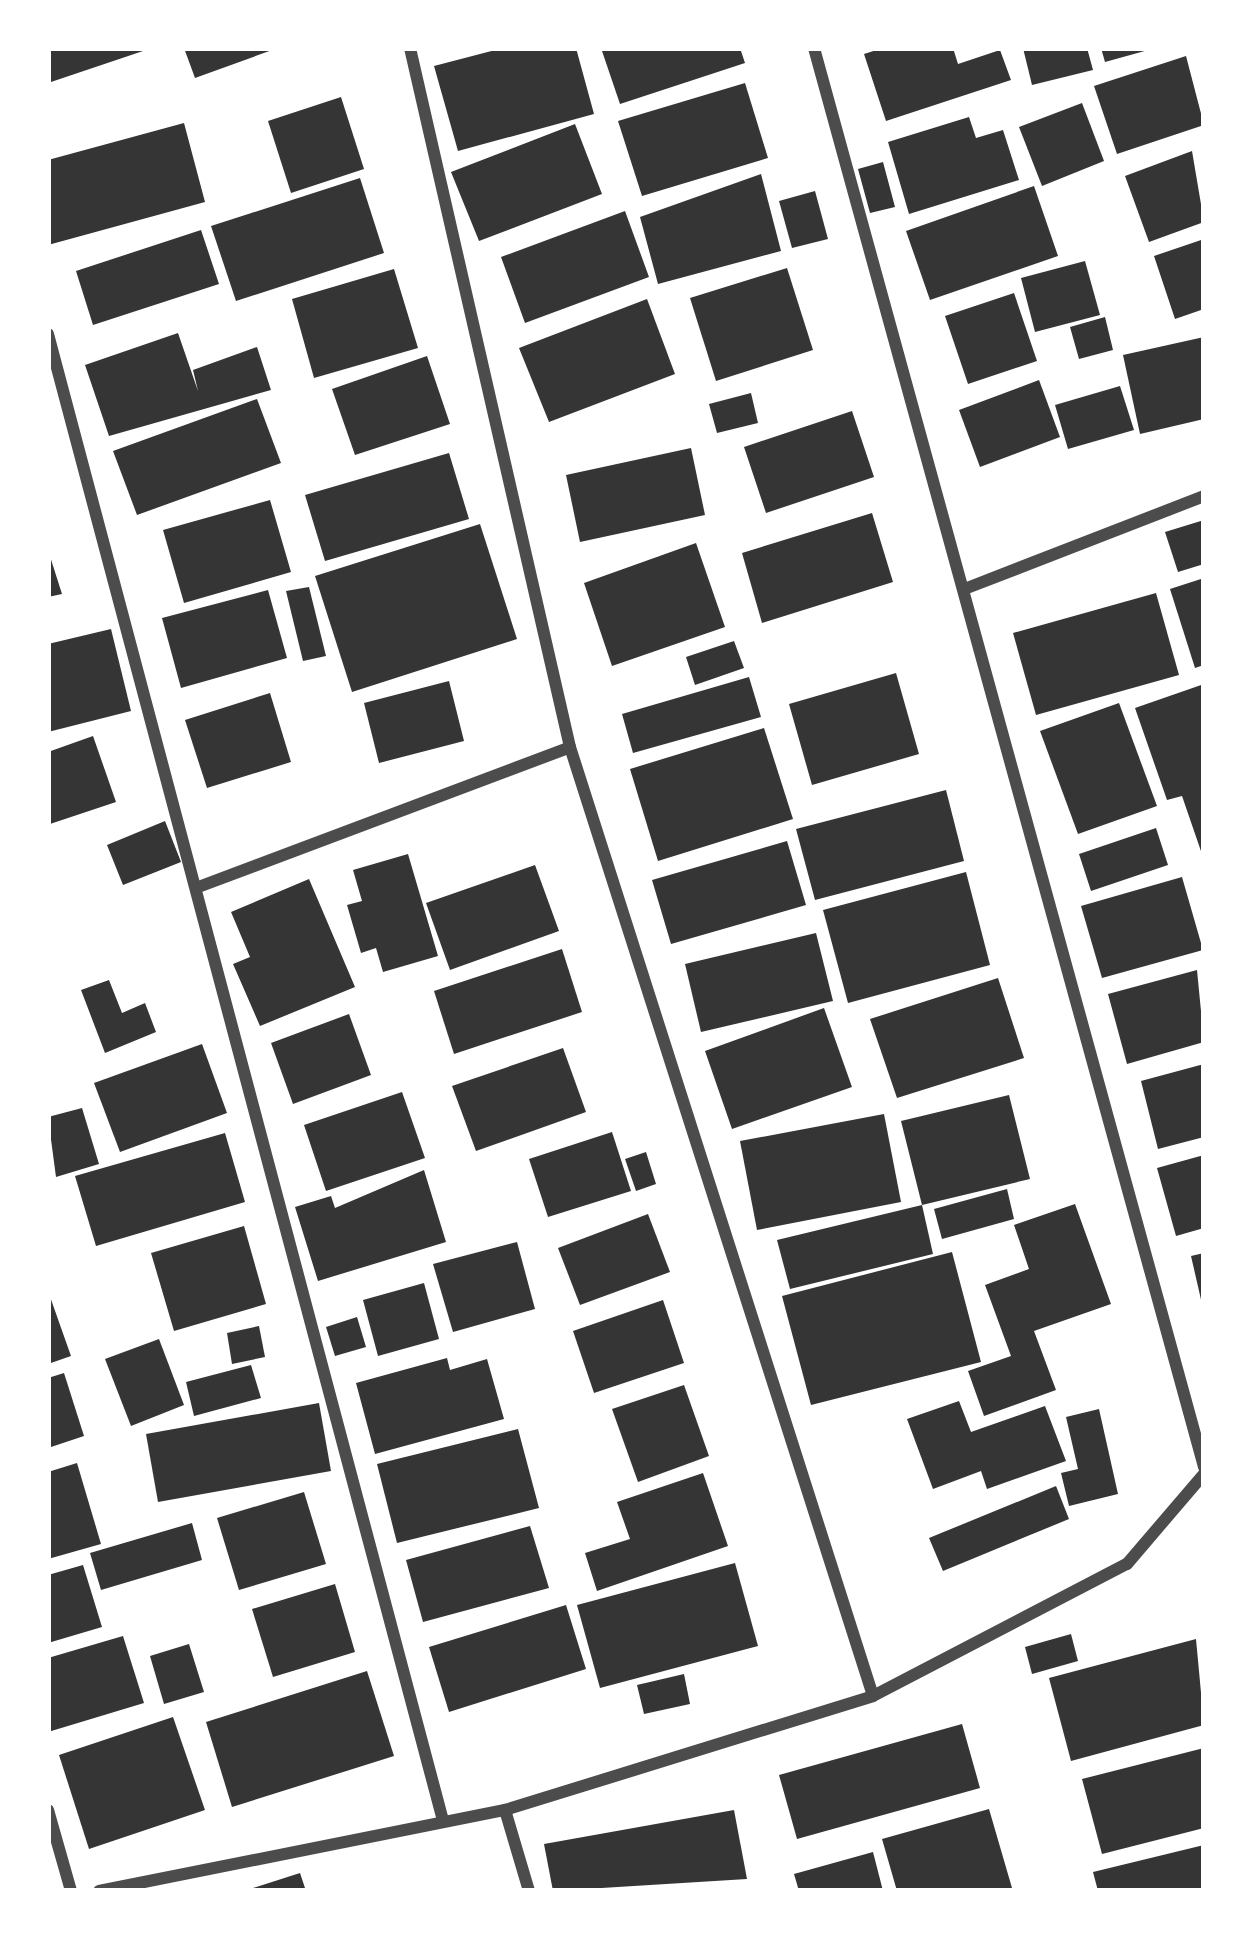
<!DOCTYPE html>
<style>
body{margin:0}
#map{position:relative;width:1252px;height:1939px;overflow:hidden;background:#fff;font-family:Arial,sans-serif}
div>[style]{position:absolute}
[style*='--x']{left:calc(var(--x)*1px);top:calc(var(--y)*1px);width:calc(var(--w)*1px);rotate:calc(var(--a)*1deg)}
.building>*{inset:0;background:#353535}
.minor>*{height:12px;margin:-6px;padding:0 6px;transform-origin:6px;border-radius:6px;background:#4c4c4c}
span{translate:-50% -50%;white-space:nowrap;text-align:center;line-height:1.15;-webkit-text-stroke:9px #fff;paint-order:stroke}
.frame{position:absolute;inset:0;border:51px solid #fff;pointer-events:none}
</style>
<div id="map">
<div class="building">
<i style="clip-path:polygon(48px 48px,149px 48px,149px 49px,48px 83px)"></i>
<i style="clip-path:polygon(184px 48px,275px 48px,275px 49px,195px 78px)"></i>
<i style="clip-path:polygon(503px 48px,576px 48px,594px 114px,458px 151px,434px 66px)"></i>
<i style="clip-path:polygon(601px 48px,740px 48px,745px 63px,620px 104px)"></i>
<i style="clip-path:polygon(883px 48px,953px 48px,958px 64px,1000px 50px,1011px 80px,886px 121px,864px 54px)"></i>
<i style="clip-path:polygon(1023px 48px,1087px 48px,1093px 70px,1032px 85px)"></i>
<i style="clip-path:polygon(1101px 48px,1152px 48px,1152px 49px,1105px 62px)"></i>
<i style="clip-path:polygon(1186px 56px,1204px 125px,1117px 154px,1094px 86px)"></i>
<i style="clip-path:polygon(745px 83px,768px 158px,642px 196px,618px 121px)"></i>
<i style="clip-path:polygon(341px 97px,364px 169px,291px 193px,268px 121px)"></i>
<i style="clip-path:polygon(1082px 103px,1104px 161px,1042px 186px,1019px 127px)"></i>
<i style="clip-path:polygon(969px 117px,976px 138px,1003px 130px,1019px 180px,909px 214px,888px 142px)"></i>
<i style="clip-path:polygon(184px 123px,205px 202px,48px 245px,48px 160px)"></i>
<i style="clip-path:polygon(575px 124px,602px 194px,479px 241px,451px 172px)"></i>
<i style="clip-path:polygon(1192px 151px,1204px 222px,1149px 242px,1125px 176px)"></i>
<i style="clip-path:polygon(883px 162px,895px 207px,870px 213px,858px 169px)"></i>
<i style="clip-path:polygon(761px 174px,781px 251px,658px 284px,640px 217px)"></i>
<i style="clip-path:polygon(360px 178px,384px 253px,236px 301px,211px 226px)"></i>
<i style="clip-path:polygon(1034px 186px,1058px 256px,930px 300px,906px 231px)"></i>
<i style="clip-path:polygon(815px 191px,828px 239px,792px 248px,779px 201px)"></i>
<i style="clip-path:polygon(625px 211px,649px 277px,525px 323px,501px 257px)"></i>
<i style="clip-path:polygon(201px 230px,219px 284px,93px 325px,76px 271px)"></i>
<i style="clip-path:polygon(1204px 239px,1204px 309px,1175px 319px,1154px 256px)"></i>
<i style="clip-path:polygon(1085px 261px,1100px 315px,1035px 332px,1021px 278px)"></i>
<i style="clip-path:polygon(787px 268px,813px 350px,716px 381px,690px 298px)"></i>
<i style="clip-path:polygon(394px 269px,418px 348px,314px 378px,292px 299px)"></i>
<i style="clip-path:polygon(1014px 293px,1037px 361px,968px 384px,945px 316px)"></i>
<i style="clip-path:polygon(647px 299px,675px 374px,549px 422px,519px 348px)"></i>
<i style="clip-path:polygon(1105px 317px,1113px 350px,1079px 359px,1070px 327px)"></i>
<i style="clip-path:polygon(178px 333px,198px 391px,193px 370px,257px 347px,271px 390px,109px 436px,85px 365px)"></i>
<i style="clip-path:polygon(1204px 337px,1204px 419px,1140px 434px,1123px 355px)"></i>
<i style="clip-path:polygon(427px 356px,450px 424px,355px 455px,332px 389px)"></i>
<i style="clip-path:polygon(1039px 380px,1060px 437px,980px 467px,959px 410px)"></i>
<i style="clip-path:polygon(1120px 386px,1134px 430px,1068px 449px,1055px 405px)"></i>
<i style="clip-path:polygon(751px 393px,758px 423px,717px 433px,709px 404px)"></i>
<i style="clip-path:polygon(257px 399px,281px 463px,137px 515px,113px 451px)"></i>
<i style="clip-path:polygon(852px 411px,874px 477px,766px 513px,744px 447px)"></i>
<i style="clip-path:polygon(691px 448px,705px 515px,580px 542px,566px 475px)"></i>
<i style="clip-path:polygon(449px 453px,469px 519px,325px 561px,305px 495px)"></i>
<i style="clip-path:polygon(270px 500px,291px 572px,184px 603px,163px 530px)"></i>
<i style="clip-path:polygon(872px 513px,893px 582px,762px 623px,742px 553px)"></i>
<i style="clip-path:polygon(1204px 520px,1204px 564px,1178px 572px,1165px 532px)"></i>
<i style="clip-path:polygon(480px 524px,517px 639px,352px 692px,315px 576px)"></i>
<i style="clip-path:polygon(696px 543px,725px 627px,612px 666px,584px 583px)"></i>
<i style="clip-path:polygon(48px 550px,62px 594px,48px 597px)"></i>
<i style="clip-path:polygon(1204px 578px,1204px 665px,1195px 668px,1170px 589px)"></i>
<i style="clip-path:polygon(309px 587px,326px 656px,303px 661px,286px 591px)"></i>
<i style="clip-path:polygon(268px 590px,287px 658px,181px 688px,162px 618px)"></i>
<i style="clip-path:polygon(1156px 593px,1179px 675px,1036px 715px,1013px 633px)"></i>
<i style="clip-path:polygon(111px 629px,131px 711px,48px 732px,48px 644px)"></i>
<i style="clip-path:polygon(734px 641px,744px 668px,695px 685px,686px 657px)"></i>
<i style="clip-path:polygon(896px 673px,919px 754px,812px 785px,789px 704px)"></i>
<i style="clip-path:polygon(749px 677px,761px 717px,633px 753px,622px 714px)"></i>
<i style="clip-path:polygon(449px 681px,464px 741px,379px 763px,364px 703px)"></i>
<i style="clip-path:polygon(1204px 684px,1204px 857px,1203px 857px,1182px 796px,1167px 800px,1135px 708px)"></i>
<i style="clip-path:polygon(270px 693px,291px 762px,207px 788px,185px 720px)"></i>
<i style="clip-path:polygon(1119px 703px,1157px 806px,1078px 834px,1040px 731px)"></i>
<i style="clip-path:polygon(764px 728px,793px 819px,658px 861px,630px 769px)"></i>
<i style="clip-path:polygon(93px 736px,116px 802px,50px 824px,48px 752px)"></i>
<i style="clip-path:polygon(946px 790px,964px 861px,815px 900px,796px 829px)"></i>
<i style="clip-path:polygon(165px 821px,181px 862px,123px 885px,107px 845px)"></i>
<i style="clip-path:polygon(1156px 828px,1168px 865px,1091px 891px,1079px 854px)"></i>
<i style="clip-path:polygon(787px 841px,806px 905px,671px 944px,652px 880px)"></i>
<i style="clip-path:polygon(408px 854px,438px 956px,383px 972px,376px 948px,361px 953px,347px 905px,362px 901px,353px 870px)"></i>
<i style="clip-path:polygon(535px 865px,559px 931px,450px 970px,426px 903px)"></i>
<i style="clip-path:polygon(966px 872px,990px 965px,848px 1003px,823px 910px)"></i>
<i style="clip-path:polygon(1182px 877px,1203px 950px,1102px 978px,1081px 906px)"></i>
<i style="clip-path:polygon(309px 879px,355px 987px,260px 1026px,233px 964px,250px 957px,231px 912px)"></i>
<i style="clip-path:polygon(816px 933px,833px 1001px,701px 1032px,685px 964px)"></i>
<i style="clip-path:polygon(562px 949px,582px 1012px,454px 1054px,434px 991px)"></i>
<i style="clip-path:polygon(1197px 970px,1204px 1042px,1127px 1064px,1108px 994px)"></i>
<i style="clip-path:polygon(998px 978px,1024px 1058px,897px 1098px,870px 1019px)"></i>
<i style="clip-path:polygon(109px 980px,122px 1013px,145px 1003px,156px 1032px,105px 1053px,81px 990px)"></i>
<i style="clip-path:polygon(824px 1008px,852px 1087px,732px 1129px,705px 1051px)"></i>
<i style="clip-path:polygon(349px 1014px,371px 1075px,293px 1104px,271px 1043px)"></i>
<i style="clip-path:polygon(202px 1044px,227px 1113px,120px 1152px,94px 1083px)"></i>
<i style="clip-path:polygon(563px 1048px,586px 1112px,476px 1151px,452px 1086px)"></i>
<i style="clip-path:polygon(1204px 1064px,1204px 1137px,1158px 1149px,1141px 1081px)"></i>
<i style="clip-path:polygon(402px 1092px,425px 1158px,326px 1191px,304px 1125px)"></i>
<i style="clip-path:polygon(1009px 1095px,1030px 1179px,922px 1205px,901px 1121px)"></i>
<i style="clip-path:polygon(82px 1108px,99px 1164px,56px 1177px,48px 1117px)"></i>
<i style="clip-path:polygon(884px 1114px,901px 1202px,757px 1230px,740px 1141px)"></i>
<i style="clip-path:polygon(612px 1132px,631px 1191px,548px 1217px,529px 1159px)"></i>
<i style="clip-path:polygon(225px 1133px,245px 1202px,96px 1246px,75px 1176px)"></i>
<i style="clip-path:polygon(646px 1152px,656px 1184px,636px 1191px,625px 1159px)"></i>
<i style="clip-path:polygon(1204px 1155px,1204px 1228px,1176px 1236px,1157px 1168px)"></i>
<i style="clip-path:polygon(424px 1170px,446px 1242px,318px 1281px,295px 1207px,331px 1196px,335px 1208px)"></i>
<i style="clip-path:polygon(1007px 1189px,1014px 1219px,942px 1239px,934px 1209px)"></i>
<i style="clip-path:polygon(1075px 1204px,1111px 1304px,1034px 1331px,1056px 1390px,984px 1416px,968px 1371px,1011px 1356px,985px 1285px,1029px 1269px,1014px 1225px)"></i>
<i style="clip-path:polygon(922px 1205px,933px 1254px,790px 1289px,777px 1240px)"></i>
<i style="clip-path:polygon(648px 1214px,670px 1272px,580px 1305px,558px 1248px)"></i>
<i style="clip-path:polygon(244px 1226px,266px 1304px,174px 1331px,151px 1253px)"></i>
<i style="clip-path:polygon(517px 1242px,535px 1309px,453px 1332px,433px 1264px)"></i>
<i style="clip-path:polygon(952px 1252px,981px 1362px,811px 1405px,782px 1296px)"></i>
<i style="clip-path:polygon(1204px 1253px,1204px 1304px,1202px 1304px,1191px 1256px)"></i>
<i style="clip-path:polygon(424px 1283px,439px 1339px,378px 1356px,363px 1300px)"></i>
<i style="clip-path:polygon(48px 1291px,71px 1356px,48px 1364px)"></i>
<i style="clip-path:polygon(663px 1300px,684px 1363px,594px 1393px,573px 1331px)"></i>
<i style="clip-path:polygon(357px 1317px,366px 1347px,335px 1356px,326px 1327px)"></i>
<i style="clip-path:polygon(259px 1326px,265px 1357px,232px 1364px,227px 1333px)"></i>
<i style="clip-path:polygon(159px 1339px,184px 1405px,131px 1426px,105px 1359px)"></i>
<i style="clip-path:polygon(447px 1358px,450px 1370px,487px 1359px,504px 1419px,375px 1454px,356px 1383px)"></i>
<i style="clip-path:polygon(251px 1365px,261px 1398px,194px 1416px,186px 1382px)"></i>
<i style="clip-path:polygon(64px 1373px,84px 1436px,48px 1448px,48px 1378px)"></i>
<i style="clip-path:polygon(684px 1385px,709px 1456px,638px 1482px,612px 1409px)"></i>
<i style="clip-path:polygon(959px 1401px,971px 1432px,1045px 1406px,1066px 1461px,987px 1489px,981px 1471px,933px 1489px,907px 1419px)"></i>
<i style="clip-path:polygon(319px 1403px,331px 1471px,158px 1502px,146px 1434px)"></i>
<i style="clip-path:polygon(1099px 1409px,1118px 1494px,1069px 1506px,1061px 1473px,1078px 1469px,1066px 1417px)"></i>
<i style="clip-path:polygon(518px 1429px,539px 1508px,397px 1543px,377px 1464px)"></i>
<i style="clip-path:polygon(77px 1463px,101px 1544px,48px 1559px,48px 1472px)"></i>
<i style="clip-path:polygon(703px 1473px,728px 1546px,597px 1591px,585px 1553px,630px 1539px,617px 1502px)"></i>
<i style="clip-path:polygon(1056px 1486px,1069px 1519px,943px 1571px,929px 1538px)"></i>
<i style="clip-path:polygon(304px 1492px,326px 1564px,239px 1590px,217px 1518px)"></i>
<i style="clip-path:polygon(192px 1523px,202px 1560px,101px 1590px,90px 1553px)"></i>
<i style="clip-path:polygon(530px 1526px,549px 1588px,423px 1622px,406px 1560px)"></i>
<i style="clip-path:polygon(735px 1563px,758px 1646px,600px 1688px,577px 1605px)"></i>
<i style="clip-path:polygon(83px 1565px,102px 1627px,48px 1643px,48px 1575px)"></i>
<i style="clip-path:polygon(335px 1584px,355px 1652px,273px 1677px,252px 1609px)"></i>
<i style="clip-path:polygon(566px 1605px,586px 1669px,449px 1712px,429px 1647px)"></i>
<i style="clip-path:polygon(1071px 1634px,1078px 1661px,1032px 1674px,1025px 1647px)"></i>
<i style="clip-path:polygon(123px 1636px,144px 1703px,48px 1732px,48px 1658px)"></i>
<i style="clip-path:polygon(1196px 1639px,1204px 1725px,1071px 1761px,1049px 1678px)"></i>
<i style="clip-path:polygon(189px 1644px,204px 1692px,164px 1704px,150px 1656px)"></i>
<i style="clip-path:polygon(367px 1671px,394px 1756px,232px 1807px,206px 1722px)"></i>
<i style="clip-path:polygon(684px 1674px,690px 1704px,644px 1714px,637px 1685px)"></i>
<i style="clip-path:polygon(173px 1717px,205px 1810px,89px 1849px,59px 1755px)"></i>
<i style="clip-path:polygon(962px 1724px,980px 1788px,797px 1839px,779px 1775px)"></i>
<i style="clip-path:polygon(1204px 1748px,1204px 1828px,1102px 1854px,1082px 1779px)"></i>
<i style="clip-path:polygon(989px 1809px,1012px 1888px,897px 1891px,882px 1839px)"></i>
<i style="clip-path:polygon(734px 1810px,747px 1879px,553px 1891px,544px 1844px)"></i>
<i style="clip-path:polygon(1204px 1845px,1204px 1891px,1098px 1891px,1093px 1872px)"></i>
<i style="clip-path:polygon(873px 1852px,883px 1891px,799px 1891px,794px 1874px)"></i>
<i style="clip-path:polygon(300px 1873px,306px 1891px,247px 1891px,247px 1890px)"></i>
</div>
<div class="minor">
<i style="--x:410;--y:48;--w:717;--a:77.11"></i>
<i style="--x:570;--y:747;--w:996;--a:72.29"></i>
<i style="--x:814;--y:48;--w:1472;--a:74.63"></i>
<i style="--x:48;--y:334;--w:1534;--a:75.12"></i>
<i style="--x:967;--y:588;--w:254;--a:-21.2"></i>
<i style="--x:201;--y:886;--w:394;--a:-20.6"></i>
<i style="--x:48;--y:1810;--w:84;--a:74.1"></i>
<i style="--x:505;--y:1810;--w:84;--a:73.5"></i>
<i style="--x:99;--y:1891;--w:414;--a:-11.3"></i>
<i style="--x:505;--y:1810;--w:385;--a:-17.2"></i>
<i style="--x:873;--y:1696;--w:286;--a:-27.5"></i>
<i style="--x:1127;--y:1564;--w:118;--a:-49.5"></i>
</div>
<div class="frame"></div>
</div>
